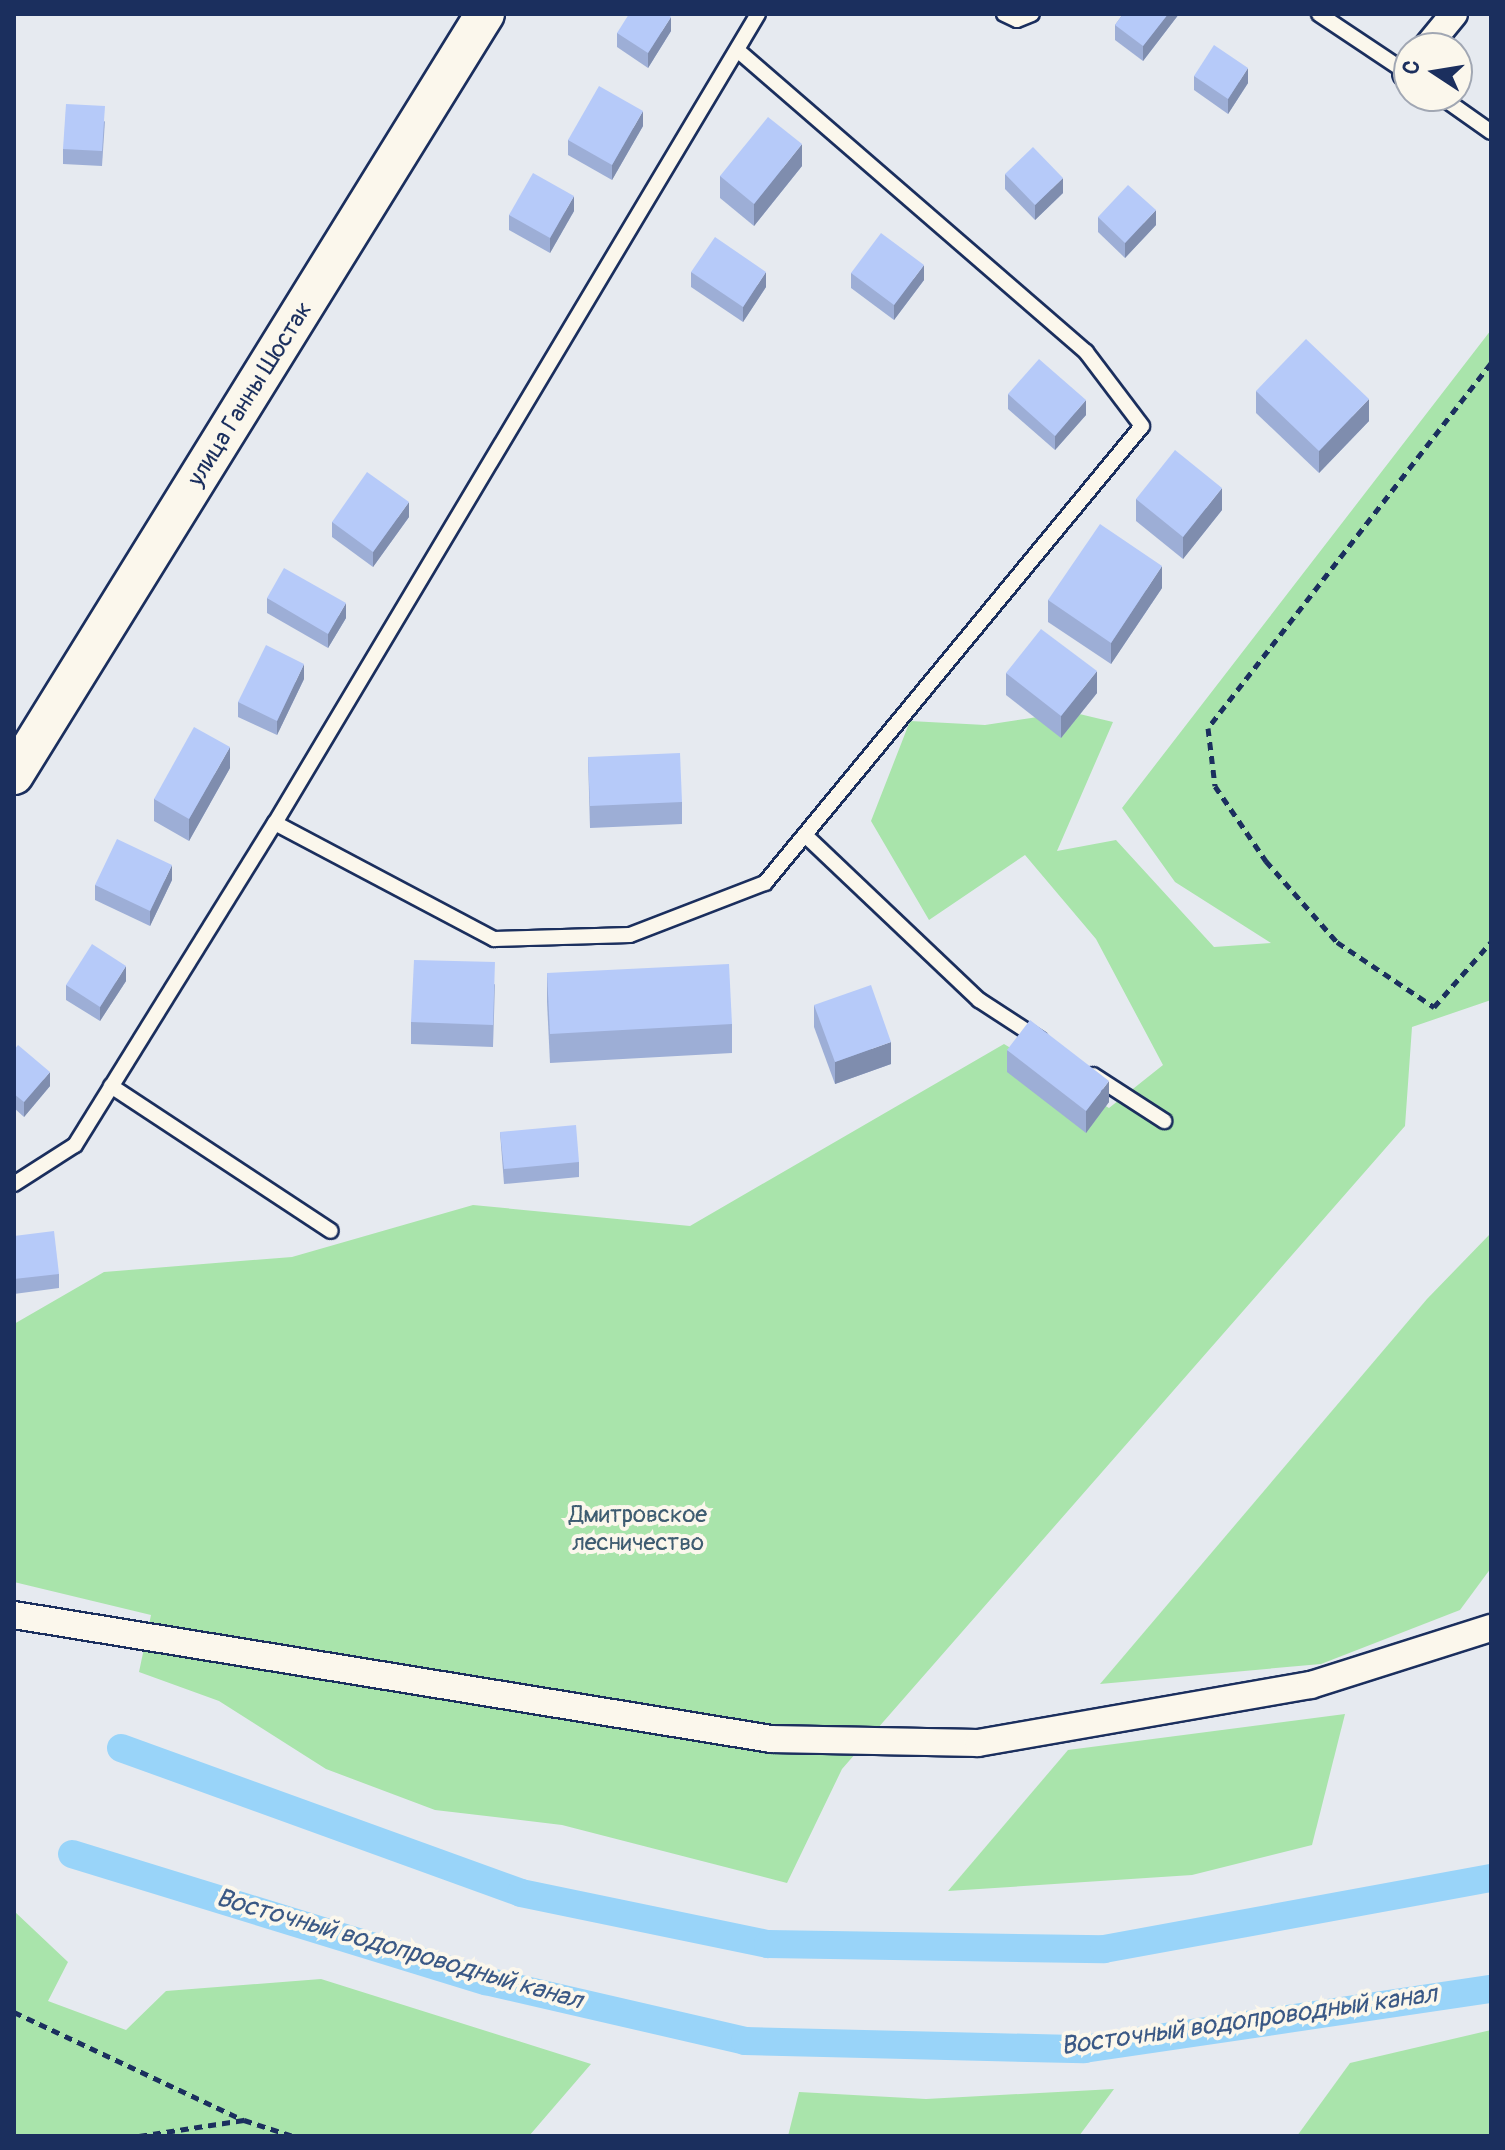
<!DOCTYPE html>
<meta charset="utf-8">
<style>
body{margin:0}
#map{position:relative;width:1505px;height:2150px;overflow:hidden;background:#e6eaf0;font-family:Pangolin,sans-serif}
div>[style]{position:absolute}
[style*='--x']{left:calc(var(--x)*1px);top:calc(var(--y)*1px);width:calc(var(--w)*1px);rotate:calc(var(--a)*1deg)}
.green>*{inset:0;background:#a9e4ab}
.canal>*{height:28px;margin:-14px;padding:0 14px;transform-origin:14px;border-radius:14px;background:#99d4f9}
.path>*{height:5px;margin-top:-2.5px;transform-origin:0;background:repeating-linear-gradient(90deg,#1b2f5e 0 8px,transparent 0 14px)}
.roads{filter:drop-shadow(2px 0 #1b2f5e) drop-shadow(-2px 0 #1b2f5e) drop-shadow(0 2px #1b2f5e) drop-shadow(0 -2px #1b2f5e)}
.service>*{height:14px;margin:-7px;padding:0 7px;transform-origin:7px;border-radius:7px;background:#fbf7ec}
.minor>*{height:26px;margin:-13px;padding:0 13px;transform-origin:13px;border-radius:13px;background:#fbf7ec}
.secondary>*{height:38px;margin:-19px;padding:0 19px;transform-origin:19px;border-radius:19px;background:#fbf7ec}
.wall>*{inset:0;background:#9daed6}
.shaded-wall>*{inset:0;background:#7f8dae}
.building>*{inset:0;background:#b6caf9}
span{translate:-50% -50%;white-space:nowrap;text-align:center;line-height:1.15;-webkit-text-stroke:8px #fbf7ec;paint-order:stroke}
.street-label{font-size:24px;color:#1b2f5e}
.park-label{font-size:24px;color:#3e5c71}
.water-label{font-size:26px;color:#3a5885;font-style:italic}
.frame{position:absolute;inset:0;border:16px solid #1b2f5e;pointer-events:none}
.north{position:absolute;left:1393px;top:32px;width:80px;height:80px;box-sizing:border-box;background:#fbf7ec;border:2px solid #a1a7b3;border-radius:50%;rotate:282deg;font-size:22px;font-weight:700;line-height:32px;text-align:center;color:#1b2f5e}
.north::after{content:'';display:block;margin:auto;width:28px;height:36px;background:#1b2f5e;clip-path:polygon(50% 0,100% 100%,50% 72%,0 100%)}
</style>
<div id="map">
<div class="green">
<i style="clip-path:polygon(1491px 330px,1491px 1000px,1412px 1027px,1405px 1126px,842px 1769px,787px 1883px,562px 1825px,435px 1810px,326px 1769px,219px 1701px,139px 1672px,151px 1615px,14px 1582px,14px 1324px,104px 1272px,292px 1257px,473px 1205px,690px 1226px,1004px 1044px,1109px 1108px,1163px 1065px,1096px 939px,1025px 855px,929px 920px,871px 821px,910px 721px,985px 725px,1071px 712px,1113px 722px,1057px 851px,1116px 840px,1214px 947px,1271px 943px,1175px 882px,1122px 808px)"></i>
<i style="clip-path:polygon(1491px 1233px,1491px 1568px,1460px 1610px,1321px 1664px,1100px 1684px,1427px 1299px)"></i>
<i style="clip-path:polygon(1345px 1714px,1312px 1845px,1192px 1875px,948px 1891px,1068px 1750px)"></i>
<i style="clip-path:polygon(14px 1911px,68px 1962px,48px 2001px,126px 2030px,166px 1991px,321px 1979px,591px 2064px,529px 2136px,14px 2136px)"></i>
<i style="clip-path:polygon(1491px 2030px,1491px 2136px,1297px 2136px,1350px 2063px)"></i>
<i style="clip-path:polygon(1114px 2089px,1079px 2136px,788px 2136px,799px 2092px,926px 2099px)"></i>
</div>
<div class="canal">
<i style="--x:121;--y:1748;--w:425;--a:19.9"></i>
<i style="--x:521;--y:1893;--w:252;--a:11.7"></i>
<i style="--x:768;--y:1944;--w:336;--a:0.9"></i>
<i style="--x:1104;--y:1949;--w:393;--a:-10.4"></i>
<i style="--x:72;--y:1854;--w:433;--a:17.1"></i>
<i style="--x:486;--y:1981;--w:266;--a:13"></i>
<i style="--x:745;--y:2041;--w:339;--a:1.4"></i>
<i style="--x:1084;--y:2049;--w:411;--a:-8.4"></i>
</div>
<div class="path">
<i style="--x:1491;--y:363;--w:462;--a:127.8"></i>
<i style="--x:1208;--y:728;--w:58;--a:83.1"></i>
<i style="--x:1215;--y:786;--w:91;--a:55.8"></i>
<i style="--x:1266;--y:861;--w:108;--a:48.8"></i>
<i style="--x:1337;--y:942;--w:117;--a:33.8"></i>
<i style="--x:1434;--y:1007;--w:86;--a:-48.8"></i>
<i style="--x:14;--y:2012;--w:254;--a:25.2"></i>
<i style="--x:139;--y:2136;--w:106;--a:-8.7"></i>
<i style="--x:244;--y:2120;--w:52;--a:18.1"></i>
</div>
<div class="roads">
<div class="service">
<i style="--x:1004;--y:14;--w:14;--a:25"></i>
<i style="--x:1017;--y:20;--w:16;--a:-22"></i>
<i style="--x:1319;--y:14;--w:108;--a:33.7"></i>
<i style="--x:1440;--y:96;--w:62;--a:35.2"></i>
<i style="--x:275;--y:823;--w:248;--a:27.9"></i>
<i style="--x:494;--y:939;--w:136;--a:-1.7"></i>
<i style="--x:630;--y:935;--w:145;--a:-21.1"></i>
<i style="--x:765;--y:883;--w:592;--a:-50.48"></i>
<i style="--x:1142;--y:426;--w:93;--a:-127.1"></i>
<i style="--x:1086;--y:352;--w:460;--a:-139.1"></i>
<i style="--x:805;--y:835;--w:240;--a:43.5"></i>
<i style="--x:979;--y:1000;--w:72;--a:33"></i>
<i style="--x:1093;--y:1075;--w:85;--a:32.9"></i>
<i style="--x:111;--y:1086;--w:263;--a:33.4"></i>
<i style="--x:14;--y:1184;--w:72;--a:-32.6"></i>
<i style="--x:75;--y:1145;--w:379;--a:-58.2"></i>
<i style="--x:275;--y:823;--w:942;--a:-59.16"></i>
</div>
<div class="minor">
<i style="--x:1426;--y:48;--w:44;--a:-50.5"></i>
<i style="--x:1406;--y:73;--w:5;--a:-53"></i>
<i style="--x:14;--y:1615;--w:767;--a:9.3"></i>
<i style="--x:771;--y:1739;--w:207;--a:1.1"></i>
<i style="--x:978;--y:1743;--w:338;--a:-9.9"></i>
<i style="--x:1311;--y:1685;--w:189;--a:-17.6"></i>
</div>
<div class="secondary">
<i style="--x:14;--y:775;--w:895;--a:-58.25"></i>
</div>
</div>
<div class="wall">
<i style="clip-path:polygon(1123px 14px,1179px 14px,1143px 61px,1115px 40px,1115px 25px)"></i>
<i style="clip-path:polygon(671px 31px,648px 68px,617px 47px,617px 33px)"></i>
<i style="clip-path:polygon(1194px 76px,1248px 83px,1228px 114px,1194px 90px)"></i>
<i style="clip-path:polygon(105px 121px,102px 166px,63px 164px,63px 149px)"></i>
<i style="clip-path:polygon(643px 126px,612px 180px,568px 155px,568px 140px)"></i>
<i style="clip-path:polygon(802px 166px,754px 226px,720px 198px,720px 176px)"></i>
<i style="clip-path:polygon(1005px 174px,1063px 193px,1035px 220px,1005px 189px)"></i>
<i style="clip-path:polygon(574px 211px,550px 253px,509px 230px,509px 215px)"></i>
<i style="clip-path:polygon(1098px 217px,1156px 225px,1125px 258px,1098px 232px)"></i>
<i style="clip-path:polygon(691px 272px,766px 287px,743px 322px,691px 287px)"></i>
<i style="clip-path:polygon(851px 273px,924px 280px,894px 320px,851px 288px)"></i>
<i style="clip-path:polygon(1256px 391px,1369px 421px,1319px 473px,1256px 413px)"></i>
<i style="clip-path:polygon(1008px 394px,1086px 415px,1055px 450px,1008px 409px)"></i>
<i style="clip-path:polygon(1136px 499px,1222px 510px,1183px 559px,1136px 521px)"></i>
<i style="clip-path:polygon(409px 517px,373px 567px,332px 537px,332px 522px)"></i>
<i style="clip-path:polygon(1162px 588px,1111px 664px,1048px 622px,1048px 600px)"></i>
<i style="clip-path:polygon(267px 598px,346px 618px,328px 648px,267px 613px)"></i>
<i style="clip-path:polygon(1006px 673px,1097px 693px,1061px 738px,1006px 695px)"></i>
<i style="clip-path:polygon(304px 679px,277px 735px,238px 717px,238px 702px)"></i>
<i style="clip-path:polygon(588px 757px,682px 802px,682px 824px,590px 828px)"></i>
<i style="clip-path:polygon(230px 768px,189px 841px,154px 821px,154px 799px)"></i>
<i style="clip-path:polygon(172px 880px,150px 926px,95px 900px,95px 885px)"></i>
<i style="clip-path:polygon(547px 973px,732px 1024px,732px 1053px,550px 1063px,547px 1002px)"></i>
<i style="clip-path:polygon(126px 981px,100px 1021px,66px 1000px,66px 985px)"></i>
<i style="clip-path:polygon(495px 984px,493px 1047px,411px 1044px,411px 1022px)"></i>
<i style="clip-path:polygon(814px 1005px,891px 1064px,835px 1084px,814px 1027px)"></i>
<i style="clip-path:polygon(14px 1050px,50px 1086px,24px 1117px,14px 1108px)"></i>
<i style="clip-path:polygon(1007px 1050px,1109px 1102px,1086px 1133px,1007px 1072px)"></i>
<i style="clip-path:polygon(500px 1132px,579px 1162px,579px 1177px,504px 1184px)"></i>
<i style="clip-path:polygon(14px 1236px,59px 1274px,59px 1288px,14px 1294px)"></i>
</div>
<div class="shaded-wall">
<i style="clip-path:polygon(1168px 14px,1179px 14px,1143px 61px,1143px 46px)"></i>
<i style="clip-path:polygon(671px 17px,671px 31px,648px 68px,648px 53px)"></i>
<i style="clip-path:polygon(1248px 68px,1248px 83px,1228px 114px,1228px 99px)"></i>
<i style="clip-path:polygon(643px 111px,643px 126px,612px 180px,612px 165px)"></i>
<i style="clip-path:polygon(802px 144px,802px 166px,754px 226px,754px 204px)"></i>
<i style="clip-path:polygon(1063px 178px,1063px 193px,1035px 220px,1035px 205px)"></i>
<i style="clip-path:polygon(574px 196px,574px 211px,550px 253px,550px 238px)"></i>
<i style="clip-path:polygon(1156px 210px,1156px 225px,1125px 258px,1125px 243px)"></i>
<i style="clip-path:polygon(924px 265px,924px 280px,894px 320px,894px 305px)"></i>
<i style="clip-path:polygon(766px 272px,766px 287px,743px 322px,743px 307px)"></i>
<i style="clip-path:polygon(1369px 399px,1369px 421px,1319px 473px,1319px 451px)"></i>
<i style="clip-path:polygon(1086px 400px,1086px 415px,1055px 450px,1055px 436px)"></i>
<i style="clip-path:polygon(1222px 488px,1222px 510px,1183px 559px,1183px 537px)"></i>
<i style="clip-path:polygon(409px 502px,409px 517px,373px 567px,373px 552px)"></i>
<i style="clip-path:polygon(1162px 566px,1162px 588px,1111px 664px,1111px 643px)"></i>
<i style="clip-path:polygon(346px 603px,346px 618px,328px 648px,328px 634px)"></i>
<i style="clip-path:polygon(304px 664px,304px 679px,277px 735px,277px 721px)"></i>
<i style="clip-path:polygon(1097px 671px,1097px 693px,1061px 738px,1061px 716px)"></i>
<i style="clip-path:polygon(230px 747px,230px 768px,189px 841px,189px 819px)"></i>
<i style="clip-path:polygon(172px 865px,172px 880px,150px 926px,150px 911px)"></i>
<i style="clip-path:polygon(126px 966px,126px 981px,100px 1021px,100px 1007px)"></i>
<i style="clip-path:polygon(891px 1042px,891px 1064px,835px 1084px,835px 1062px)"></i>
<i style="clip-path:polygon(50px 1072px,50px 1086px,24px 1117px,24px 1102px)"></i>
<i style="clip-path:polygon(1109px 1081px,1109px 1102px,1086px 1133px,1086px 1111px)"></i>
</div>
<div class="building">
<i style="clip-path:polygon(629px 14px,667px 14px,671px 17px,648px 53px,617px 33px)"></i>
<i style="clip-path:polygon(1123px 14px,1168px 14px,1143px 46px,1115px 25px)"></i>
<i style="clip-path:polygon(1214px 45px,1248px 68px,1228px 99px,1194px 76px)"></i>
<i style="clip-path:polygon(599px 86px,643px 111px,612px 165px,568px 140px)"></i>
<i style="clip-path:polygon(66px 104px,105px 106px,102px 151px,63px 149px)"></i>
<i style="clip-path:polygon(768px 117px,802px 144px,754px 204px,720px 176px)"></i>
<i style="clip-path:polygon(1033px 147px,1063px 178px,1035px 205px,1005px 174px)"></i>
<i style="clip-path:polygon(533px 173px,574px 196px,550px 238px,509px 215px)"></i>
<i style="clip-path:polygon(1128px 185px,1156px 210px,1125px 243px,1098px 217px)"></i>
<i style="clip-path:polygon(881px 233px,924px 265px,894px 305px,851px 273px)"></i>
<i style="clip-path:polygon(715px 237px,766px 272px,743px 307px,691px 272px)"></i>
<i style="clip-path:polygon(1306px 339px,1369px 399px,1319px 451px,1256px 391px)"></i>
<i style="clip-path:polygon(1039px 359px,1086px 400px,1055px 436px,1008px 394px)"></i>
<i style="clip-path:polygon(1175px 450px,1222px 488px,1183px 537px,1136px 499px)"></i>
<i style="clip-path:polygon(367px 472px,409px 502px,373px 552px,332px 522px)"></i>
<i style="clip-path:polygon(1100px 524px,1162px 566px,1111px 643px,1048px 600px)"></i>
<i style="clip-path:polygon(284px 568px,346px 603px,328px 634px,267px 598px)"></i>
<i style="clip-path:polygon(1041px 629px,1097px 671px,1061px 716px,1006px 673px)"></i>
<i style="clip-path:polygon(266px 645px,304px 664px,277px 721px,238px 702px)"></i>
<i style="clip-path:polygon(194px 727px,230px 747px,189px 819px,154px 799px)"></i>
<i style="clip-path:polygon(680px 753px,682px 802px,590px 806px,588px 757px)"></i>
<i style="clip-path:polygon(117px 839px,172px 865px,150px 911px,95px 885px)"></i>
<i style="clip-path:polygon(92px 944px,126px 966px,100px 1007px,66px 985px)"></i>
<i style="clip-path:polygon(414px 960px,495px 962px,493px 1025px,411px 1022px)"></i>
<i style="clip-path:polygon(729px 964px,732px 1024px,550px 1034px,547px 973px)"></i>
<i style="clip-path:polygon(871px 985px,891px 1042px,835px 1062px,814px 1005px)"></i>
<i style="clip-path:polygon(1030px 1020px,1109px 1081px,1086px 1111px,1007px 1050px)"></i>
<i style="clip-path:polygon(18px 1045px,50px 1072px,24px 1102px,14px 1094px,14px 1050px)"></i>
<i style="clip-path:polygon(576px 1125px,579px 1162px,504px 1169px,500px 1132px)"></i>
<i style="clip-path:polygon(54px 1231px,59px 1274px,14px 1279px,14px 1236px)"></i>
</div>
<div class="street-label">
<span style="left:250px;top:394px;rotate:-58deg">улица Ганны Шостак</span>
</div>
<div class="park-label">
<span style="left:638px;top:1529px">Дмитровское<br>лесничество</span>
</div>
<div class="water-label">
<span style="left:399px;top:1950px;rotate:16deg">Восточный водопроводный канал</span>
<span style="left:1249px;top:2021px;rotate:-8deg">Восточный водопроводный канал</span>
</div>
<div class="frame"></div>
<div class="north">С</div>
</div>
